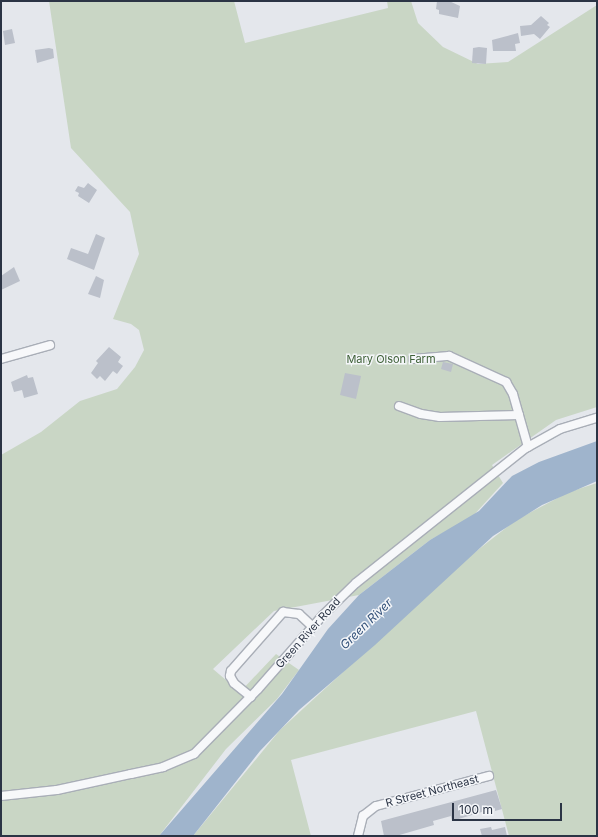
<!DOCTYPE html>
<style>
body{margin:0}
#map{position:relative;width:598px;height:837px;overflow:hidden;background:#e4e7ec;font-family:Inter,sans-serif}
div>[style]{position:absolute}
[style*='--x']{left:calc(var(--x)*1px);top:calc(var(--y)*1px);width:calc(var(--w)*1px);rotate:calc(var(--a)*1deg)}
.green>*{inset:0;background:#c9d6c5}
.water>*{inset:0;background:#9fb4cc}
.building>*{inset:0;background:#bbc0ca}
.roads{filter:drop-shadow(1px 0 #a9aeb7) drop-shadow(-1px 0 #a9aeb7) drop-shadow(0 1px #a9aeb7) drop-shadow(0 -1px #a9aeb7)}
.minor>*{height:8px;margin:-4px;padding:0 4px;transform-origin:4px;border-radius:4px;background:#f7f8fa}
span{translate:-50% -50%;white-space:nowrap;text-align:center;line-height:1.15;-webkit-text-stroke:3px #f4f6f9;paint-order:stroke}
.park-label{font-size:11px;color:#3f6138}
.street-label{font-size:11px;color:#2b3445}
.water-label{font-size:12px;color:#34527a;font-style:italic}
.frame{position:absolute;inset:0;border:2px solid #2b3445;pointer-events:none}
.scale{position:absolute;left:452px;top:803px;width:110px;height:18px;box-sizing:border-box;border:2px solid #2b3445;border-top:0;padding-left:5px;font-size:12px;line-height:14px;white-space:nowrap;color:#2b3445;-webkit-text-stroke:3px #f4f6f9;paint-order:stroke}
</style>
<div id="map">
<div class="green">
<i style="clip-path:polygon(49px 1px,234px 1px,245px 43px,388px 8px,387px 1px,411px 1px,418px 23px,443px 47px,478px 64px,508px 62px,597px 5px,597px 407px,556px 420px,492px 465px,503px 483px,472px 517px,430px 540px,359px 595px,274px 611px,213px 669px,240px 692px,276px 654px,299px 670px,277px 699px,226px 749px,159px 836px,1px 836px,1px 455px,41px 432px,80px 401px,117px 389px,135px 367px,144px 350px,139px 330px,131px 324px,113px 319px,139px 254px,130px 212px,71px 148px)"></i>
<i style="clip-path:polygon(597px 483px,597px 836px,509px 836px,476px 711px,291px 760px,311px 836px,193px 836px,280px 730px,465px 560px,516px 520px,569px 492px)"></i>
</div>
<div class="water">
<i style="clip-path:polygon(597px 441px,597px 481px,542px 505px,493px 536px,375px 645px,299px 710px,260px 751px,193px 836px,159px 836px,282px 694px,328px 629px,359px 595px,430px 540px,479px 511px,512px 476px,539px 462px)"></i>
</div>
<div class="building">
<i style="clip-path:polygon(437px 1px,449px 1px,460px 6px,458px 18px,439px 14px,439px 10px,436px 9px)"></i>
<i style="clip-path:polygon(541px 16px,549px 23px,547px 25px,550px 27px,540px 39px,534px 34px,521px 36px,520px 26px,531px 25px)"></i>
<i style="clip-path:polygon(12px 29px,15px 43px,5px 45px,3px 31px)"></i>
<i style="clip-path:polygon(518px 33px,520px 43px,515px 44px,516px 51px,493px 51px,492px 40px)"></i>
<i style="clip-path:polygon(479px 47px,487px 48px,486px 64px,472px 63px,473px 48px)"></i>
<i style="clip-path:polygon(49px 48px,53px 49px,54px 58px,37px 63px,35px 50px)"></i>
<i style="clip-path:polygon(88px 183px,97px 190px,89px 203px,78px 196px,79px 193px,75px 191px,78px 186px,84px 188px)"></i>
<i style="clip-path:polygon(96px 234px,105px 238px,94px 270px,67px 259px,71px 248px,88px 254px)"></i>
<i style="clip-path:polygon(14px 267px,20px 281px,1px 290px,1px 276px)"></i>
<i style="clip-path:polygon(96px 276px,104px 280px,100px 298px,88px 294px)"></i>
<i style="clip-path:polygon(109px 347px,121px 357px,118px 362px,123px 366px,117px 374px,113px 371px,105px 381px,100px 376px,97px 379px,91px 373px,98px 363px,96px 361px)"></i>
<i style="clip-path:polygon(443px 362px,453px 364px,451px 372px,441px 369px)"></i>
<i style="clip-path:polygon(345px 373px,361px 376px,356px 399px,340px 395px)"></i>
<i style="clip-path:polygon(27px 375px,28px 378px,33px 377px,38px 394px,24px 398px,22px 390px,14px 392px,11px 382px)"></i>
<i style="clip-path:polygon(496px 790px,502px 809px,495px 811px,495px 808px,452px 821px,451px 816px,433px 821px,434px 825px,396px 836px,384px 836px,381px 821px)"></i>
<i style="clip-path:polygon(491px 827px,492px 830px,505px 827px,507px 836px,482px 836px,480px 829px)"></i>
</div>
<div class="roads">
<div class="minor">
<i style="--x:1;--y:359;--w:51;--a:-15.9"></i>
<i style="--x:413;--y:359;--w:36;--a:-5"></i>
<i style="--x:449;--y:356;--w:63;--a:24.5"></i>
<i style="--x:506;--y:382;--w:14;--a:60"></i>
<i style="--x:513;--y:394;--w:55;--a:74.2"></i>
<i style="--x:399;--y:406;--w:23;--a:20"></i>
<i style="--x:421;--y:414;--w:19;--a:9"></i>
<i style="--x:440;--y:417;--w:79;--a:-1.5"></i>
<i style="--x:251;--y:697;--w:22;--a:-141"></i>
<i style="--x:234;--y:683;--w:8;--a:-120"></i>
<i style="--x:230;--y:676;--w:5;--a:-79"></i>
<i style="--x:231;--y:671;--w:79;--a:-48.6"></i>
<i style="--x:283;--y:612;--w:16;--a:7"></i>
<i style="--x:299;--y:614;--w:18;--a:43"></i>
<i style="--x:1;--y:796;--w:56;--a:-6.1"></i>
<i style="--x:57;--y:790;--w:76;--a:-12.2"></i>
<i style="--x:131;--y:774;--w:33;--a:-12"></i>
<i style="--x:163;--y:767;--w:34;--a:-23"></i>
<i style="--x:194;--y:754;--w:91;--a:-45.4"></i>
<i style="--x:258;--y:689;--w:98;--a:-48.7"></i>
<i style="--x:323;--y:615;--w:46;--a:-44.1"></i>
<i style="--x:356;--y:583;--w:217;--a:-38.5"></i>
<i style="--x:526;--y:448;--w:39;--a:-29"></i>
<i style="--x:560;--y:429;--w:39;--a:-17"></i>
<i style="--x:358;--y:836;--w:21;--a:-76"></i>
<i style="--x:363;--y:816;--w:16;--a:-38"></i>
<i style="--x:376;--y:806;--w:117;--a:-14.9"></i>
</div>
</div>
<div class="park-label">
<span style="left:391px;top:359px">Mary Olson Farm</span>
</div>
<div class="street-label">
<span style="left:308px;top:633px;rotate:-48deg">Green River Road</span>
<span style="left:432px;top:791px;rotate:-15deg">R Street Northeast</span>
</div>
<div class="water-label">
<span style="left:366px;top:624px;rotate:-44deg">Green River</span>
</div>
<div class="frame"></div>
<div class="scale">100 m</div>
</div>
